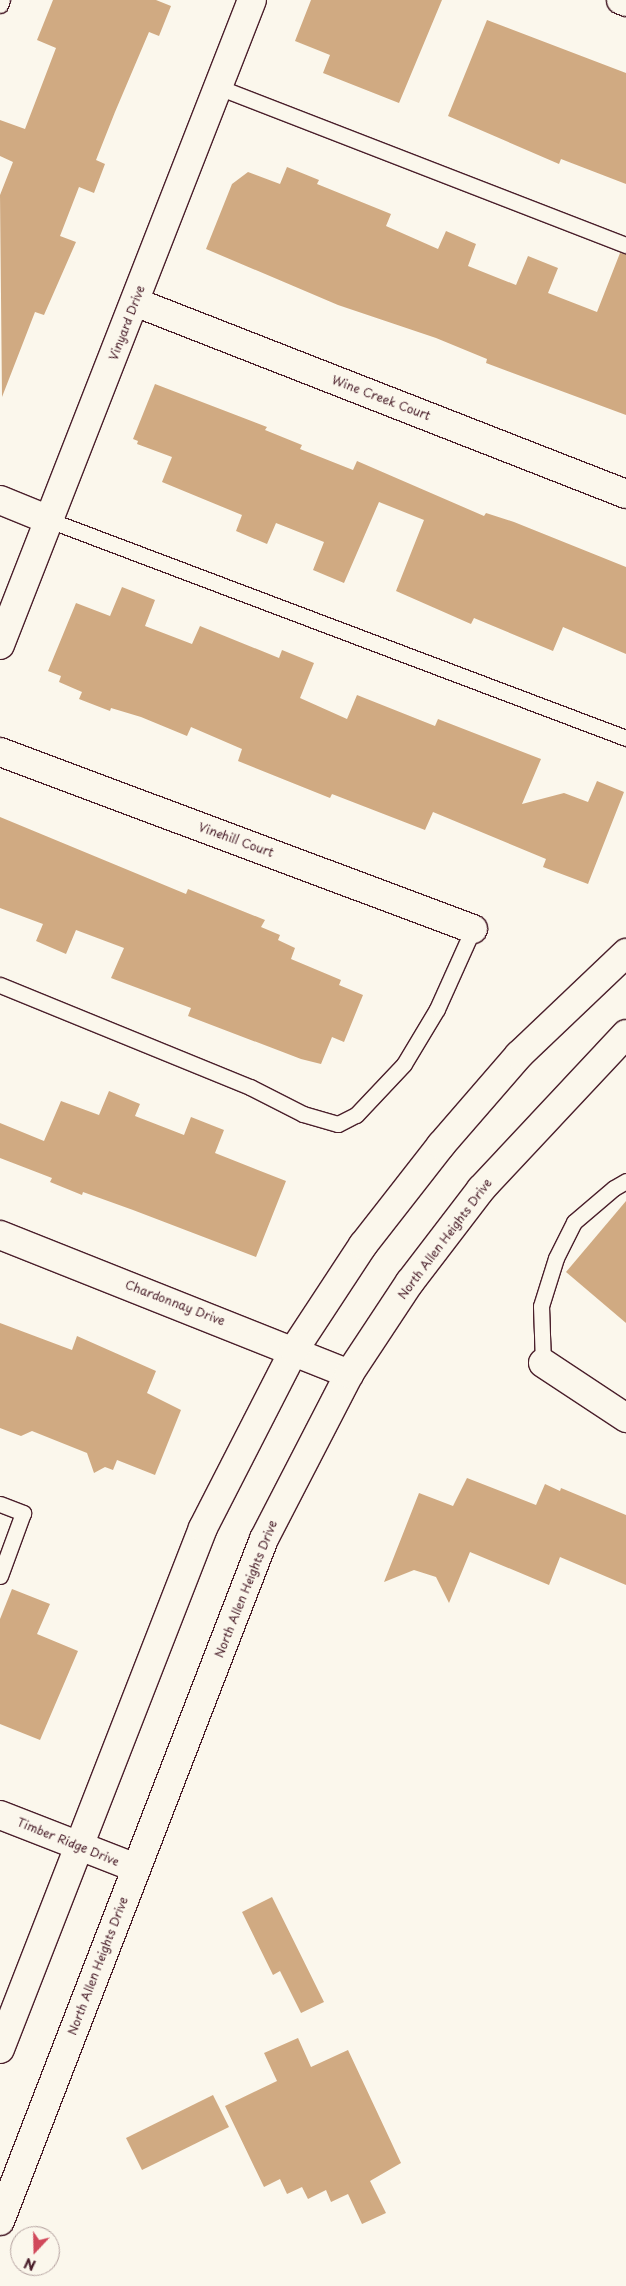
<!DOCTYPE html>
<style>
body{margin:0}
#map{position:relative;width:626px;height:2286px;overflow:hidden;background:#fbf7ec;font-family:"Playpen Sans",sans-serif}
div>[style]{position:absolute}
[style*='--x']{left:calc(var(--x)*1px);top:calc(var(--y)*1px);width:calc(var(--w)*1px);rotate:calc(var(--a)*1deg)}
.building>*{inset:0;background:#d0aa82}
.roads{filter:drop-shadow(1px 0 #4a1f2b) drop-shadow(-1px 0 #4a1f2b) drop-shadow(0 1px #4a1f2b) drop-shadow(0 -1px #4a1f2b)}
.service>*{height:15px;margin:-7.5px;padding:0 7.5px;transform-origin:7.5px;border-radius:7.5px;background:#fbf7ec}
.minor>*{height:28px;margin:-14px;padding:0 14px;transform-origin:14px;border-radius:14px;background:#fbf7ec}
.secondary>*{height:28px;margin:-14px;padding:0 14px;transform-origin:14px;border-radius:14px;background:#fbf7ec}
span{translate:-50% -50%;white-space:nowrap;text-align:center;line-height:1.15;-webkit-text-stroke:4px #fbf7ec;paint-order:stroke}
.street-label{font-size:12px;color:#4a1f2b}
.north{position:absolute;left:10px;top:2226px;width:50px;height:50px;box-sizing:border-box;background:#fbf7ec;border:1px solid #b4a19f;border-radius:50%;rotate:201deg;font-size:14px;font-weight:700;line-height:20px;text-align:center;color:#4a1f2b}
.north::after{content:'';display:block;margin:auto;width:18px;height:22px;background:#d1495b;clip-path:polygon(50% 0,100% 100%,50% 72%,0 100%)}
</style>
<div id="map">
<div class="building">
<i style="clip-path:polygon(53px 0,156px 0,171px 6px,159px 36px,149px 32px,115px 112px,96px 160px,105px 164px,94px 193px,79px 187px,60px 236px,76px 242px,44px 315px,35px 312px,2px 397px,0 195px,13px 162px,0 156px,0 120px,25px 129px,56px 48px,37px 40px)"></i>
<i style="clip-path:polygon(311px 0,442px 0,399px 103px,323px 73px,330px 55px,295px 41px)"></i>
<i style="clip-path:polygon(487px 20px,626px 73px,626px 184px,561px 159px,559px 164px,448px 116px)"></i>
<i style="clip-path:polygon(287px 167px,319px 180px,317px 184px,391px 214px,386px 226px,438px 249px,446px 231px,476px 244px,468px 266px,516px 285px,528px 256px,558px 268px,548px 293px,597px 312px,620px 253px,626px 254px,626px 415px,486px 363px,487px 359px,436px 338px,338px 305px,206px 249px,232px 184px,248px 172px,280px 184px)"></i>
<i style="clip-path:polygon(155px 384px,267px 427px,265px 430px,302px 445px,300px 449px,353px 470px,357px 461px,484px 516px,486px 513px,514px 522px,626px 567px,626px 654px,563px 627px,553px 651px,474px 618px,471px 624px,396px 591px,424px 520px,379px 502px,344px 583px,313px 570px,324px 542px,276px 523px,267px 544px,236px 531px,242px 515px,162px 482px,172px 457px,137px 444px,138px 441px,133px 439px)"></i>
<i style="clip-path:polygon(122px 587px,155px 600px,145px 626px,192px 644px,200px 626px,279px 658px,282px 650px,314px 663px,300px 698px,347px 719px,357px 695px,435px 726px,438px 719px,541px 759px,522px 804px,564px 793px,588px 802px,597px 781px,624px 792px,588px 884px,543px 867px,546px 859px,433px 812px,425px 830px,332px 794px,330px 798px,238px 761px,242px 749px,191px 727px,187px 736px,141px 717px,111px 708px,110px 711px,79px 699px,82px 692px,59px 682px,61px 676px,48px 671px,76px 603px,110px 616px)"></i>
<i style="clip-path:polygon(0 817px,186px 894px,188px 889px,265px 920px,261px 927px,280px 935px,278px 940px,295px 948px,291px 959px,341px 980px,339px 985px,363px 995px,344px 1042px,332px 1037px,321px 1064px,301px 1059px,188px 1016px,191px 1008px,111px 978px,124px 948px,76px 930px,66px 954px,36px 941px,43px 924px,0 908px)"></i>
<i style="clip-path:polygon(109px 1091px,140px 1104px,135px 1116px,184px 1135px,191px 1117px,224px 1130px,215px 1153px,286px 1181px,256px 1257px,133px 1210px,83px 1192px,82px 1195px,50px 1182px,52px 1178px,0 1158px,0 1123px,44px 1141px,61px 1101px,99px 1115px)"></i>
<i style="clip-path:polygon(626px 1201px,626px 1323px,566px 1272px)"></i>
<i style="clip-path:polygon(0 1323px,72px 1350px,77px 1336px,156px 1371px,147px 1393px,181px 1410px,155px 1475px,117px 1460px,113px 1470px,105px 1467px,94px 1473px,87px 1453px,32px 1431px,21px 1436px,0 1428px)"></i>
<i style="clip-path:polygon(467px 1478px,536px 1505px,545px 1484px,560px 1491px,561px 1488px,626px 1515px,626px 1585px,560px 1557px,549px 1585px,470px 1552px,449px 1603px,436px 1577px,414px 1570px,384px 1582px,419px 1493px,453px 1506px)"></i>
<i style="clip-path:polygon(12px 1589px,50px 1604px,37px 1634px,78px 1651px,40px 1740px,0 1724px,0 1619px)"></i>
<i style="clip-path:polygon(272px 1897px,324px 2002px,301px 2013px,280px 1971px,273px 1975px,242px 1912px)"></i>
<i style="clip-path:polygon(298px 2038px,311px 2067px,348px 2050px,401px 2163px,370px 2181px,386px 2213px,362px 2224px,348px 2194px,331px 2202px,326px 2190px,308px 2199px,302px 2187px,287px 2194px,280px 2179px,264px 2187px,225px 2106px,277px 2081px,264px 2053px)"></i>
<i style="clip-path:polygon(213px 2095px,229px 2127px,142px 2170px,126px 2138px)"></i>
</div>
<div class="roads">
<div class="service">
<i style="--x:0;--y:5;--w:5;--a:-68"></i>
<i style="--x:218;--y:87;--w:438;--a:21.2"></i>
<i style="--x:49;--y:520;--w:617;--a:20.7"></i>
<i style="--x:0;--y:985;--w:270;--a:22.2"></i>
<i style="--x:250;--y:1087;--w:59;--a:27"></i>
<i style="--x:303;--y:1114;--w:36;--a:16"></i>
<i style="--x:338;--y:1124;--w:20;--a:-27"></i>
<i style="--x:356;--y:1115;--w:70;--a:-46.7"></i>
<i style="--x:404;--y:1064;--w:64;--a:-59"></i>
<i style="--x:437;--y:1009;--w:88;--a:-65.8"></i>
<i style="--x:543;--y:1363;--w:57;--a:-92"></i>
<i style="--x:541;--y:1306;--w:50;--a:-72.6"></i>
<i style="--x:556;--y:1258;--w:40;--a:-63.4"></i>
<i style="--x:574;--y:1222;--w:52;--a:-40.4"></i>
<i style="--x:614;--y:1188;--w:14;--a:-30"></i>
<i style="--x:0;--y:1504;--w:25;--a:21"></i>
<i style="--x:23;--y:1513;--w:67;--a:110.1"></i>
</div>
<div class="minor">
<i style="--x:621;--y:0;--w:5;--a:22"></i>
<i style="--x:135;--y:302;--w:527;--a:21.36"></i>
<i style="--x:0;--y:500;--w:53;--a:22.2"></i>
<i style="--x:0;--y:645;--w:692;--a:-68.66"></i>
<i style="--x:0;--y:752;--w:505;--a:20.52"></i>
<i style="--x:0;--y:1235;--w:376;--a:21.7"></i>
<i style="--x:543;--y:1363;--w:100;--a:33.5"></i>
<i style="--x:0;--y:1815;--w:146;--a:21.3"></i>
</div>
<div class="secondary">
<i style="--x:0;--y:2049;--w:559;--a:-68.71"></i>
<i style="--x:203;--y:1528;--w:200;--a:-62.9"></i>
<i style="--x:294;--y:1350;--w:126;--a:-56.7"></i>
<i style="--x:363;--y:1245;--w:127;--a:-52"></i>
<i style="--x:441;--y:1145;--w:119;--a:-49.1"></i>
<i style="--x:519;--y:1055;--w:148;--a:-43.6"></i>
<i style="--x:0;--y:2221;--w:731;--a:-68.84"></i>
<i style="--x:264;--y:1539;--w:186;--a:-62.7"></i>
<i style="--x:349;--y:1374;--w:110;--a:-56.5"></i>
<i style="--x:410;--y:1282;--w:117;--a:-52.6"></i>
<i style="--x:481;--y:1189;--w:212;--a:-46.9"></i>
</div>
</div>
<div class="street-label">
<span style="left:127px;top:323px;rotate:-69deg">Vinyard Drive</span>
<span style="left:381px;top:398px;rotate:21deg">Wine Creek Court</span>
<span style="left:236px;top:840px;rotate:20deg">Vinehill Court</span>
<span style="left:445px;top:1239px;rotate:-53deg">North Allen Heights Drive</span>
<span style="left:175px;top:1303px;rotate:21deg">Chardonnay Drive</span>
<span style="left:246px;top:1589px;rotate:-68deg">North Allen Heights Drive</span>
<span style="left:68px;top:1842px;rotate:22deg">Timber Ridge Drive</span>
<span style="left:98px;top:1966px;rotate:-69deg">North Allen Heights Drive</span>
</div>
<div class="north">N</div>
</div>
